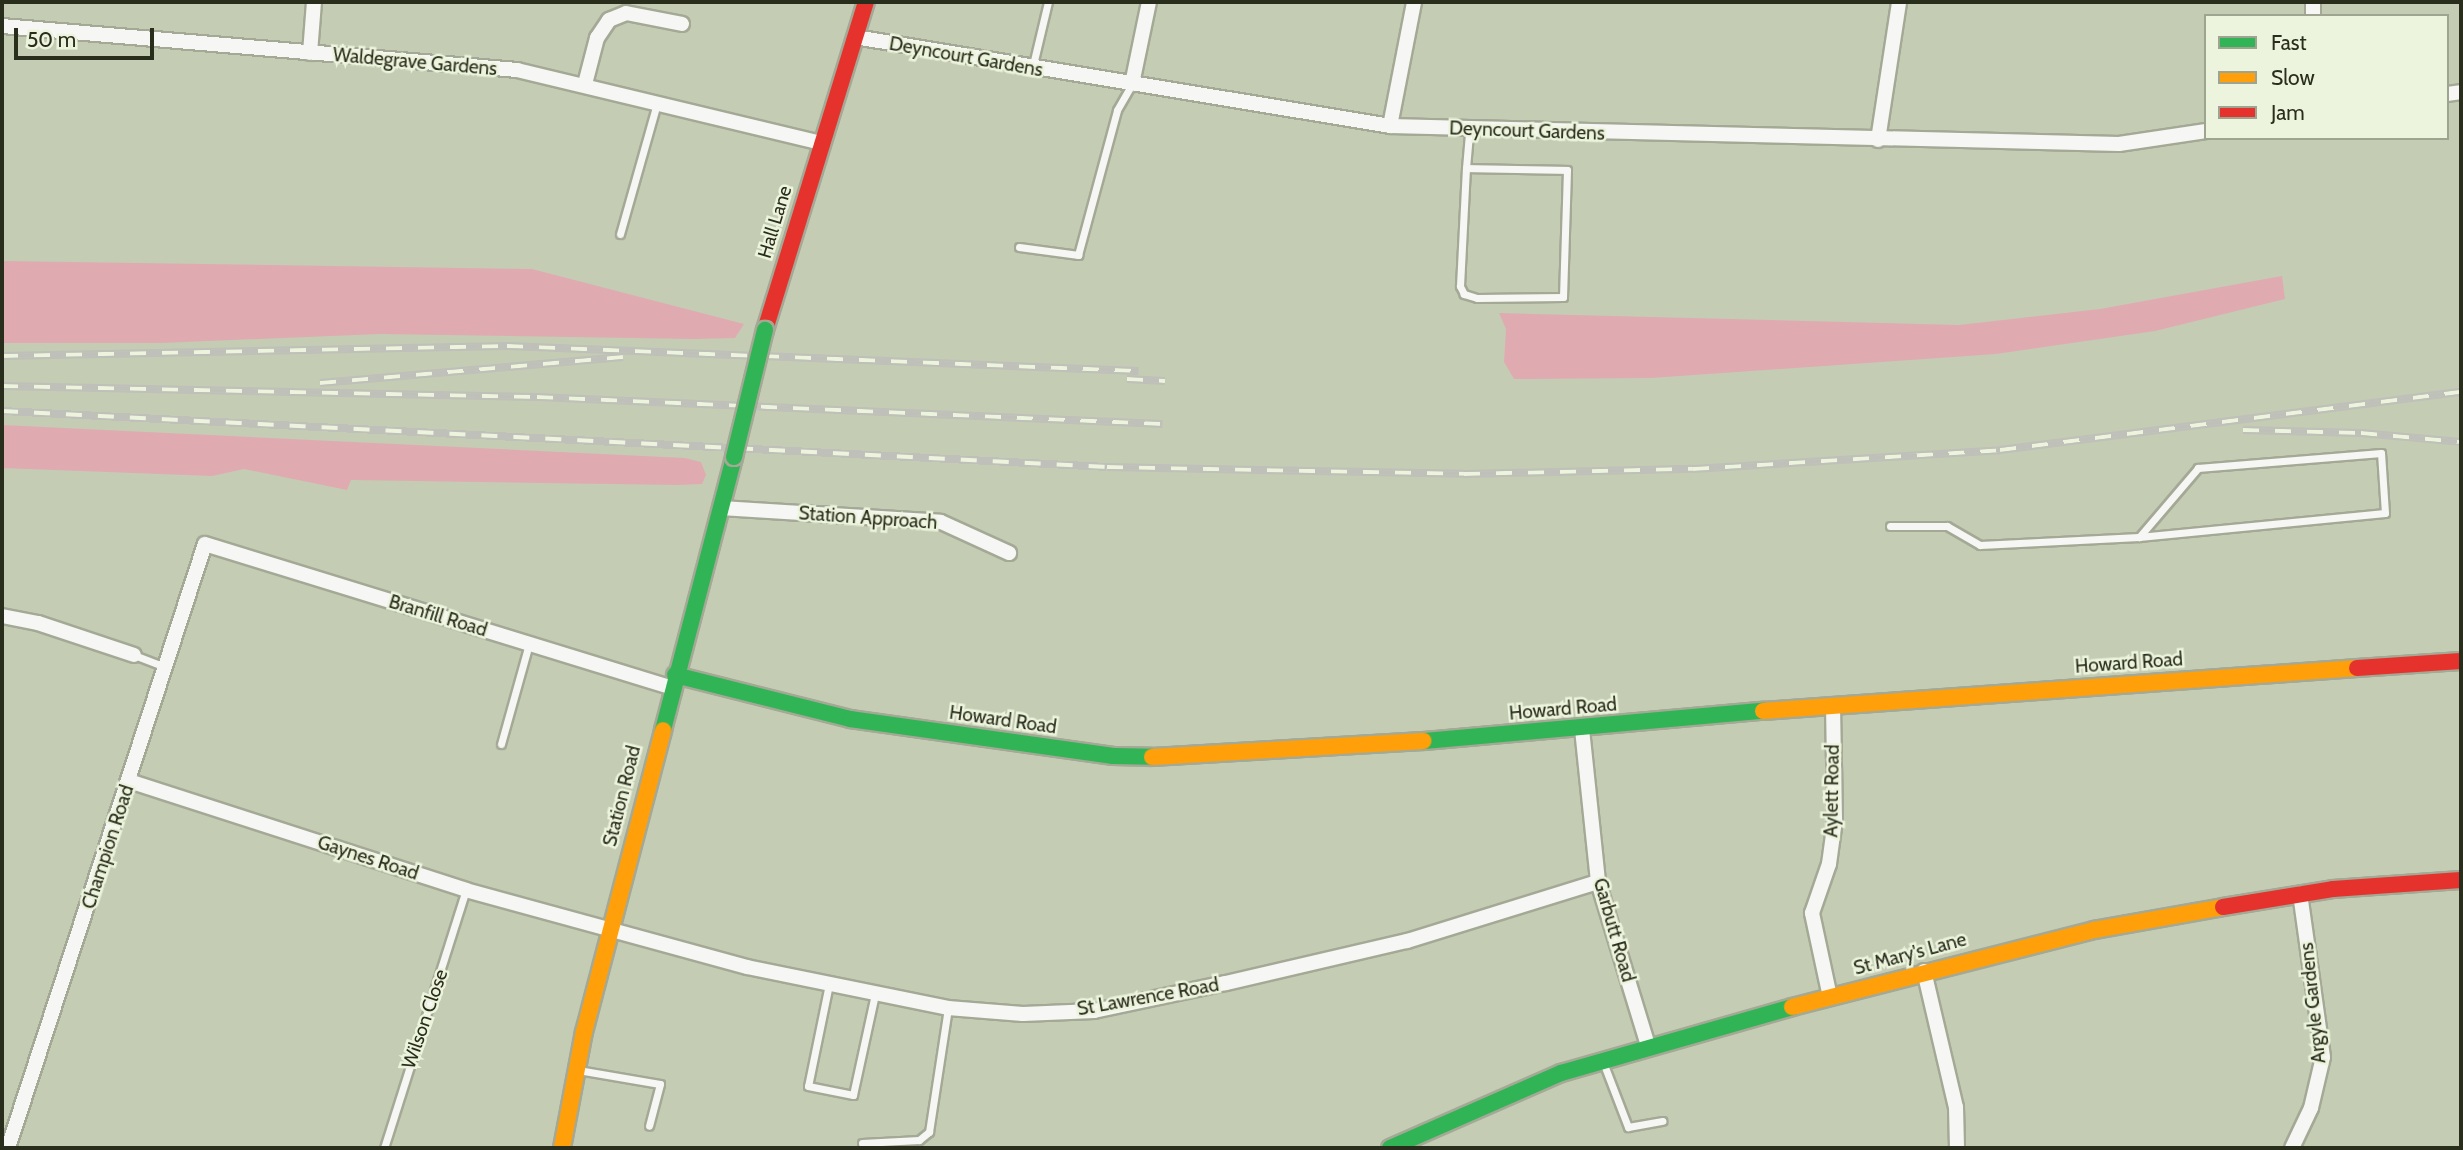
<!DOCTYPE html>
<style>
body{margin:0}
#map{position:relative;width:2463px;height:1150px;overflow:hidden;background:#c5ccb4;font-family:Cabin,sans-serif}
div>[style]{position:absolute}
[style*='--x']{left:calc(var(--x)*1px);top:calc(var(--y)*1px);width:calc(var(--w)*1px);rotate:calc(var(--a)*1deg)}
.green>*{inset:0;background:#dfabb1}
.roads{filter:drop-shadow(2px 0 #a4a996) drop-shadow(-2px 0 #a4a996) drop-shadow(0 2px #a4a996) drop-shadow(0 -2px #a4a996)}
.lane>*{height:7px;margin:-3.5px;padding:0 3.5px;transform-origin:3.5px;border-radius:3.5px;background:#f6f7f4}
.street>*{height:14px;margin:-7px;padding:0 7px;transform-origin:7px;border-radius:7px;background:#f6f7f4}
.fast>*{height:16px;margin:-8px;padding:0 8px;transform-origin:8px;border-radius:8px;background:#30b455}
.slow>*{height:16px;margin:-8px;padding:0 8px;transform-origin:8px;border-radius:8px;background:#ff9f0a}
.jam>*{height:16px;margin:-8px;padding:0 8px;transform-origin:8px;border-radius:8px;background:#e5322d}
.rail>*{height:8px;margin-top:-4px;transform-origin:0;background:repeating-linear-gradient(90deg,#edf4dd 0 16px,#bec0b9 0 32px);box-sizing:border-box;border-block:2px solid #bec0b9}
.bridges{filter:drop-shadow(2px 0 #a4a996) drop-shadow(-2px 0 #a4a996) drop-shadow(0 2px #a4a996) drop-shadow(0 -2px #a4a996)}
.fast-bridge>*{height:16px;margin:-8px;padding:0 8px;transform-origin:8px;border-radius:8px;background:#30b455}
span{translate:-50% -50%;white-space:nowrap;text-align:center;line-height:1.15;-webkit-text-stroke:5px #edf4dd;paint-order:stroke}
.street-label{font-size:19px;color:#292d1c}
.frame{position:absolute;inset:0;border:4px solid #292d1c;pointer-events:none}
.legend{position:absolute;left:2204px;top:14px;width:245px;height:126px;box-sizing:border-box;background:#edf4dd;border:2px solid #9fa490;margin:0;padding:9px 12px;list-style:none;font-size:21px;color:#292d1c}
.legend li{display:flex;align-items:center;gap:14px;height:35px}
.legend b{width:35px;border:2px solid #9fa490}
.scale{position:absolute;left:14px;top:28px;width:140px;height:32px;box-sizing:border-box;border:4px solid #292d1c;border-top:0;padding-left:9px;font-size:21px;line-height:24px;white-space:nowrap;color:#292d1c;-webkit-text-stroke:5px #edf4dd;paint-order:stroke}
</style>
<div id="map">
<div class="green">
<i style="clip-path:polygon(2px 261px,532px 269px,744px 324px,735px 338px,694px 339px,379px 334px,161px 343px,2px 343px)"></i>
<i style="clip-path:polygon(2282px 276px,2285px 299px,2155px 331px,1996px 354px,1651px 378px,1514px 379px,1504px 362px,1506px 329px,1499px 313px,1959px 325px,2100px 309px)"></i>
<i style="clip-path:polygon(2px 425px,685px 458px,701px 462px,706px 475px,702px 484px,678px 485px,351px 480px,347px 490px,244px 469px,212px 476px,2px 468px)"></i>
</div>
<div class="roads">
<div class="lane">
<i style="--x:1032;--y:69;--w:69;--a:-76.6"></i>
<i style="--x:1466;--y:168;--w:101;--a:1.1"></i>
<i style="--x:1567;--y:170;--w:127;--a:91.8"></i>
<i style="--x:1563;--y:297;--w:86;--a:179.3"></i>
<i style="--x:1477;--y:298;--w:14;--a:-163"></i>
<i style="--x:1464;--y:294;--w:9;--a:-117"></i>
<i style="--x:1460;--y:286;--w:118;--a:-87.1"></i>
<i style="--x:1466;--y:168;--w:37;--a:-85"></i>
<i style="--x:620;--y:234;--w:136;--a:-74.2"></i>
<i style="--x:1019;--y:247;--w:60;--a:7.7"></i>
<i style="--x:1078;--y:255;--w:150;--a:-74.9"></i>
<i style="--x:1117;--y:110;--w:30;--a:-60"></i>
<i style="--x:1890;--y:526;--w:57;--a:0"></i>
<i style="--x:1947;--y:526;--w:38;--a:30"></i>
<i style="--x:1980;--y:545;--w:159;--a:-2.9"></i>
<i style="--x:2139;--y:537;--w:247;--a:-5.6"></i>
<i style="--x:2385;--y:513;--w:60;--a:-93.8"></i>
<i style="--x:2381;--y:453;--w:184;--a:175.3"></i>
<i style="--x:2198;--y:468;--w:91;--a:130.5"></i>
<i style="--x:134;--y:655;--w:30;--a:21"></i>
<i style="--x:501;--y:744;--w:104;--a:-74.4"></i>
<i style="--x:829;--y:984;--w:104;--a:101.6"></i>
<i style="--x:808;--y:1086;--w:46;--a:11.3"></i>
<i style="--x:853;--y:1095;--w:103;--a:-77.7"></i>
<i style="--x:1603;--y:1062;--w:70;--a:69"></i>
<i style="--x:1628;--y:1127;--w:35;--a:-10"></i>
<i style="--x:578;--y:1070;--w:83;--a:9.7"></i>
<i style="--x:660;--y:1084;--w:43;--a:104.7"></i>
<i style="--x:862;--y:1143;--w:57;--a:-3"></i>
<i style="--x:919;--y:1140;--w:13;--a:-39"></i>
<i style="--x:929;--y:1132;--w:125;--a:-81.3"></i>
<i style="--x:384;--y:1148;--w:271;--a:-72.4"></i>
</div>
<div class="street">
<i style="--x:2313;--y:16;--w:14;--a:-90"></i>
<i style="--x:2;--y:26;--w:517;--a:4.88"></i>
<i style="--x:517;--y:70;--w:313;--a:13.5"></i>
<i style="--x:855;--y:37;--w:542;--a:9.44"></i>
<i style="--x:1390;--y:126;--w:729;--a:1.41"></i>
<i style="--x:2119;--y:144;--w:88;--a:-8.5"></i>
<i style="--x:310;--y:53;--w:51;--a:-85.5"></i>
<i style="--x:585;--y:84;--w:48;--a:-75.4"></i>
<i style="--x:597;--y:38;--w:22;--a:-56"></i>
<i style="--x:609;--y:20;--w:18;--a:-22"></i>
<i style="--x:626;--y:13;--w:57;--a:11.1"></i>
<i style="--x:1132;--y:84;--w:84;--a:-78.3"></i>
<i style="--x:2447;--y:94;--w:14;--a:-8"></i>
<i style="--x:1390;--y:126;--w:126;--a:-79"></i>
<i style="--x:1878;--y:140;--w:140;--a:-81.3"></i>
<i style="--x:721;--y:508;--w:220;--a:3.6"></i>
<i style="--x:941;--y:522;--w:75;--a:24.5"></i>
<i style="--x:2;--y:616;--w:37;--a:11"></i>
<i style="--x:38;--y:623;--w:101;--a:18.4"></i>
<i style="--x:1582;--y:729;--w:154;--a:84"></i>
<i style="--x:1598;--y:882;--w:171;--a:73"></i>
<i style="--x:129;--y:781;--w:354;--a:17.9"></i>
<i style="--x:466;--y:890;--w:291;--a:15.3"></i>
<i style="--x:747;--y:967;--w:205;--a:11.5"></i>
<i style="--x:948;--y:1008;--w:75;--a:4.6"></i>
<i style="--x:1023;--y:1014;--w:71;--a:-2.4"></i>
<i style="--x:1094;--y:1011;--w:135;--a:-12"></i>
<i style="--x:1226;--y:983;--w:186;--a:-13.1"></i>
<i style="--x:1407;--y:941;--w:200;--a:-17.2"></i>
<i style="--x:1924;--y:971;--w:140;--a:76.8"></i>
<i style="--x:1956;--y:1107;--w:41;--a:88.6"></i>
<i style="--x:1830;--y:997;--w:86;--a:-102.1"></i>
<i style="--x:1812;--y:913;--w:52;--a:-70.9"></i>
<i style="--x:1829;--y:864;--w:44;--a:-82.2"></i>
<i style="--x:1835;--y:820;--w:115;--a:-91"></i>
<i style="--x:8;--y:1148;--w:635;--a:-71.94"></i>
<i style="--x:205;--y:544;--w:489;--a:17.1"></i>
<i style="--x:2292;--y:1148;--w:44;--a:-64.6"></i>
<i style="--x:2311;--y:1108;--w:52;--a:-76.8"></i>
<i style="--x:2323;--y:1057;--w:165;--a:-98"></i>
</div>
<div class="fast">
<i style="--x:675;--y:675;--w:180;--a:14.1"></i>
<i style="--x:850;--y:719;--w:266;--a:8"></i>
<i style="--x:1113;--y:756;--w:39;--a:1"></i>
<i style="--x:663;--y:730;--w:282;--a:-75.4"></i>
<i style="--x:1424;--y:741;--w:340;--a:-5.1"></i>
<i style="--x:1390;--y:1148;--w:187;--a:-23.7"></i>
<i style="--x:1561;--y:1073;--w:240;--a:-15.9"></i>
</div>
<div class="slow">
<i style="--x:1763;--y:711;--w:596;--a:-4.14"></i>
<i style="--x:1152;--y:757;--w:272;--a:-3.4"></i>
<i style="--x:1792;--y:1007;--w:312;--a:-14.3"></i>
<i style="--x:2094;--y:930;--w:131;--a:-10.1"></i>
<i style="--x:562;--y:1148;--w:118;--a:-79.3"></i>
<i style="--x:584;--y:1032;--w:312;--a:-75.3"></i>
</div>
<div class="jam">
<i style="--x:765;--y:330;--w:343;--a:-72.9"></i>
<i style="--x:2357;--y:668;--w:104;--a:-3.9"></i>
<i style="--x:2223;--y:907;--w:111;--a:-9.3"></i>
<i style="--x:2333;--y:889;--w:128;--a:-4"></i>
</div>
</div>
<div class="rail">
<i style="--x:2;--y:356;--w:505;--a:-1.13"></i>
<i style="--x:507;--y:346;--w:632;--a:2.27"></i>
<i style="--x:1127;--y:379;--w:38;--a:3"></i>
<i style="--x:320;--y:383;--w:304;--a:-4.9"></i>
<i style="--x:2;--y:386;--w:535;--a:1.18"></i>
<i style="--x:537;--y:397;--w:626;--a:2.47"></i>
<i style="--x:2;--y:411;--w:1106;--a:2.9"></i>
<i style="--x:1107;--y:467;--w:357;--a:1.1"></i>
<i style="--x:1464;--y:474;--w:229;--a:-1.3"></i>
<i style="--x:1693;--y:469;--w:308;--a:-3.5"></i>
<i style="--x:2000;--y:450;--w:465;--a:-7.2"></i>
<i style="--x:2243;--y:430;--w:118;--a:1.5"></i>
<i style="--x:2361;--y:433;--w:100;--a:5.1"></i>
</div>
<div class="bridges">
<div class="fast-bridge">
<i style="--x:734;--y:457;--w:131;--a:-76.3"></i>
</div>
</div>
<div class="street-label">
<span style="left:966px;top:57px;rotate:10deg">Deyncourt Gardens</span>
<span style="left:415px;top:62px;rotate:5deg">Waldegrave Gardens</span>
<span style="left:1527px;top:131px;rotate:2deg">Deyncourt Gardens</span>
<span style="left:775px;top:222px;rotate:-73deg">Hall Lane</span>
<span style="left:868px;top:518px;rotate:4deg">Station Approach</span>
<span style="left:438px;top:616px;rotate:17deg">Branfill Road</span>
<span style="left:2129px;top:663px;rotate:-4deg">Howard Road</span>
<span style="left:1563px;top:709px;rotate:-5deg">Howard Road</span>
<span style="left:1003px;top:720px;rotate:8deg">Howard Road</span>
<span style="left:1832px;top:791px;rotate:-89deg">Aylett Road</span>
<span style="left:622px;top:796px;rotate:-76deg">Station Road</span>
<span style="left:108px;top:847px;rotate:-72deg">Champion Road</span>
<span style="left:368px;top:858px;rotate:18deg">Gaynes Road</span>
<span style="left:1614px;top:930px;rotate:74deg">Garbutt Road</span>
<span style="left:1910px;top:954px;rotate:-15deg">St Mary's Lane</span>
<span style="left:1148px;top:997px;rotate:-10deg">St Lawrence Road</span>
<span style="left:2313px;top:1003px;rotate:-96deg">Argyle Gardens</span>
<span style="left:425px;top:1019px;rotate:-71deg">Wilson Close</span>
</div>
<div class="frame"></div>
<ul class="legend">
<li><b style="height:9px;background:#30b455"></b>Fast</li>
<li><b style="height:9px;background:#ff9f0a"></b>Slow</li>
<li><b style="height:9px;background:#e5322d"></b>Jam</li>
</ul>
<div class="scale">50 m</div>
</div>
